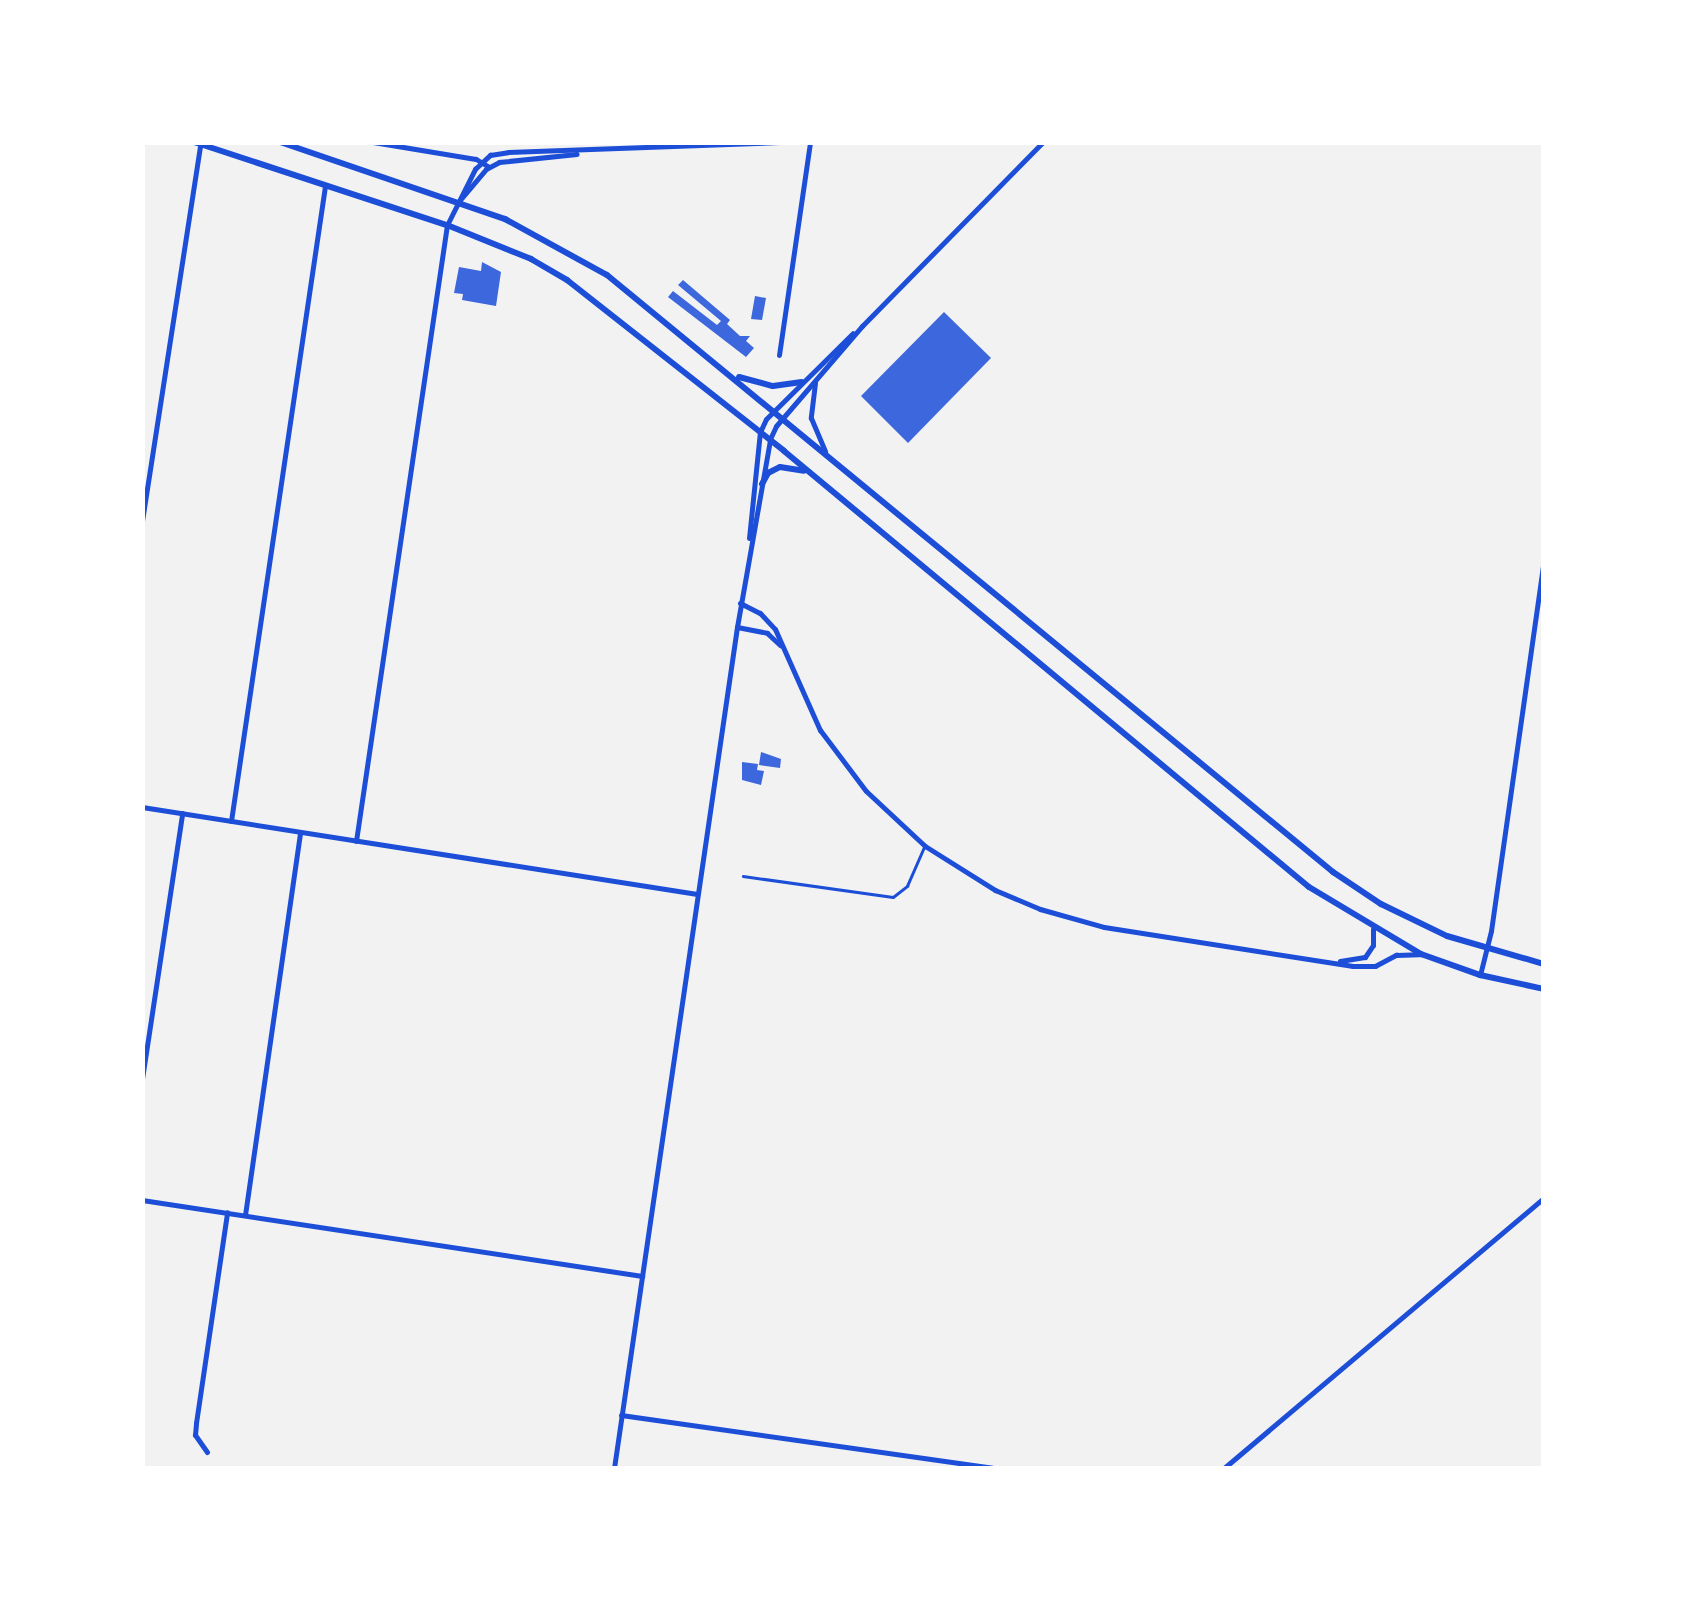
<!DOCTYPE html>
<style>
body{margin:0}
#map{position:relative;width:1686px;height:1611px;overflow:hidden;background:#f2f2f2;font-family:"PT Sans Narrow",sans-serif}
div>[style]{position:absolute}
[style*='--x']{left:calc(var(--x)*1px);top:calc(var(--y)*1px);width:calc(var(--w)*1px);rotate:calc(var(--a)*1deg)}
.building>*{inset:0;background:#3d67dc}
.service>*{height:2.5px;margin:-1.25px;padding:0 1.25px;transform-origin:1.25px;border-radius:1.25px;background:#1d4ed8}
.minor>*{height:5px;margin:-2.5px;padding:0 2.5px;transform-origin:2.5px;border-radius:2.5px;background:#1d4ed8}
.tertiary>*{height:5px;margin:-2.5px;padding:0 2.5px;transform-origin:2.5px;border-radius:2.5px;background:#1d4ed8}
.secondary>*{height:6px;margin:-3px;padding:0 3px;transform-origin:3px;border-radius:3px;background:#1d4ed8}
span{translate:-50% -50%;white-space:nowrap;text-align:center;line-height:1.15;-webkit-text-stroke:8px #fff;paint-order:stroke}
.frame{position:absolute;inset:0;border:145px solid #fff;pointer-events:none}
</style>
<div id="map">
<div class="building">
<i style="clip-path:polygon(482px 262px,501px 272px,496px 306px,462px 300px,463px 294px,454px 293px,459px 267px,481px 271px)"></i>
<i style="clip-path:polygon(683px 280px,730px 320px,727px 324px,740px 336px,750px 336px,746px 341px,754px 348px,746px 357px,668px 297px,673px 291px,717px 325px,721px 321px,678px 285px)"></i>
<i style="clip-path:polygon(755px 296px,766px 298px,762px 320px,751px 319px)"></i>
<i style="clip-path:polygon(944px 312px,991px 358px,908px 443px,861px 396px)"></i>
<i style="clip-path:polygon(761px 752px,781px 759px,780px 768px,759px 765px)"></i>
<i style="clip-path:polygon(742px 762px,758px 764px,757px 770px,764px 771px,761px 785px,742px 780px)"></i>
</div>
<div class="service">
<i style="--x:743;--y:876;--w:151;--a:8"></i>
<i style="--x:893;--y:897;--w:18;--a:-38"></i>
<i style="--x:907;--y:886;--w:43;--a:-66.4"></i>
</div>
<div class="minor">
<i style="--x:373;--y:142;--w:104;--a:9.4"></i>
<i style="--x:476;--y:159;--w:15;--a:32"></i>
<i style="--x:460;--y:200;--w:40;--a:-50"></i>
<i style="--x:486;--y:169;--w:15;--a:-28"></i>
<i style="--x:499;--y:162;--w:78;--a:-5.9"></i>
<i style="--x:779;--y:355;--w:215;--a:-81.7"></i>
<i style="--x:142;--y:521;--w:380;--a:-81.2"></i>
<i style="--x:740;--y:603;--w:22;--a:27"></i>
<i style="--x:760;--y:613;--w:22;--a:47"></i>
<i style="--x:775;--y:629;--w:111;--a:66"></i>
<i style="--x:820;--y:730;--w:76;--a:53"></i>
<i style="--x:866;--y:791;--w:81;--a:43"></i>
<i style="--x:925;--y:846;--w:83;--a:32.2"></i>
<i style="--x:995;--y:890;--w:49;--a:22.9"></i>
<i style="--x:1040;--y:909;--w:66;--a:15.7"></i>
<i style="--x:1104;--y:927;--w:252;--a:8.9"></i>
<i style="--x:1353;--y:966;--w:22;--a:0"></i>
<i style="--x:1375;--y:966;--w:24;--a:-28"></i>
<i style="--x:1396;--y:955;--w:23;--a:-2"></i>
<i style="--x:737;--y:627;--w:31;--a:11"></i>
<i style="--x:767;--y:633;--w:18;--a:43"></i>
<i style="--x:142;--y:807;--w:562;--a:8.91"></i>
<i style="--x:231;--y:821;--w:642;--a:-81.58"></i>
<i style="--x:356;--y:841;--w:623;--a:-81.6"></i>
<i style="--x:447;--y:225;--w:63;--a:-63.4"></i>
<i style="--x:475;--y:169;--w:21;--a:-43"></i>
<i style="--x:490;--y:155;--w:18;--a:-9"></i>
<i style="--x:508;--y:152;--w:278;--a:-2.1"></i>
<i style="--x:1340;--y:961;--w:25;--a:-9"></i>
<i style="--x:1365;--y:957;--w:14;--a:-56"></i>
<i style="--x:1373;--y:945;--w:16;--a:-90"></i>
<i style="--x:1480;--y:975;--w:45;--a:-76"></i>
<i style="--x:1491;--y:931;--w:376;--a:-81.9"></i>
<i style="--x:142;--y:1079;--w:269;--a:-81.4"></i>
<i style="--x:142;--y:1200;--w:506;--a:8.64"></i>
<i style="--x:245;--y:1215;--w:387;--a:-81.8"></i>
<i style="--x:621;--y:1415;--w:375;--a:8.1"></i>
<i style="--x:207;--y:1452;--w:21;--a:-125"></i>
<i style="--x:195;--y:1435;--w:12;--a:-85"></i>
<i style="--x:196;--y:1423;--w:213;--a:-81.6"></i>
<i style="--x:1224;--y:1468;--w:419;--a:-40.2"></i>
</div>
<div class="tertiary">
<i style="--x:862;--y:326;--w:258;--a:-45.5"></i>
<i style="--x:815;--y:383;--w:35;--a:97"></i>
<i style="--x:811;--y:418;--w:36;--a:67"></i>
<i style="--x:749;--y:538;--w:107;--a:-84.1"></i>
<i style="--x:760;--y:432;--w:14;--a:-65"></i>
<i style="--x:766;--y:419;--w:122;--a:-44.7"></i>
<i style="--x:614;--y:1468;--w:850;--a:-81.68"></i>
<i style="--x:737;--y:627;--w:191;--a:-80"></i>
<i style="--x:770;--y:439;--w:14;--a:-65"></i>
<i style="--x:776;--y:426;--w:132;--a:-49.3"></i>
</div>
<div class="secondary">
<i style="--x:194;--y:142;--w:266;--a:18.2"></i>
<i style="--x:447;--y:225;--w:91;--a:22"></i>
<i style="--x:531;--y:259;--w:42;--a:30.3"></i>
<i style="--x:567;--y:280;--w:276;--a:38.2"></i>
<i style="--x:784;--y:451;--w:682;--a:39.71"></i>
<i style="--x:1309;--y:887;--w:131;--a:30.9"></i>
<i style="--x:1421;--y:954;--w:63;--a:19.6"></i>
<i style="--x:1480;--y:975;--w:66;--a:12.3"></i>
<i style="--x:280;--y:142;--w:238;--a:18.9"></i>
<i style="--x:505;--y:219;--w:116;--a:28.8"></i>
<i style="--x:607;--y:275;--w:940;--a:39.43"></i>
<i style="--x:1333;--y:872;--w:58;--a:33.7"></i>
<i style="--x:1381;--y:904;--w:73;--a:25.9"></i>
<i style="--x:1447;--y:936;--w:101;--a:16.1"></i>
<i style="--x:739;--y:377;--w:35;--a:15"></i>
<i style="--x:773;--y:386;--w:29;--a:-8"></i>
<i style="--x:762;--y:484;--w:13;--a:-61"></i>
<i style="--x:768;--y:473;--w:13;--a:-27"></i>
<i style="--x:780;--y:467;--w:24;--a:9"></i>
</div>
<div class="frame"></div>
</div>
